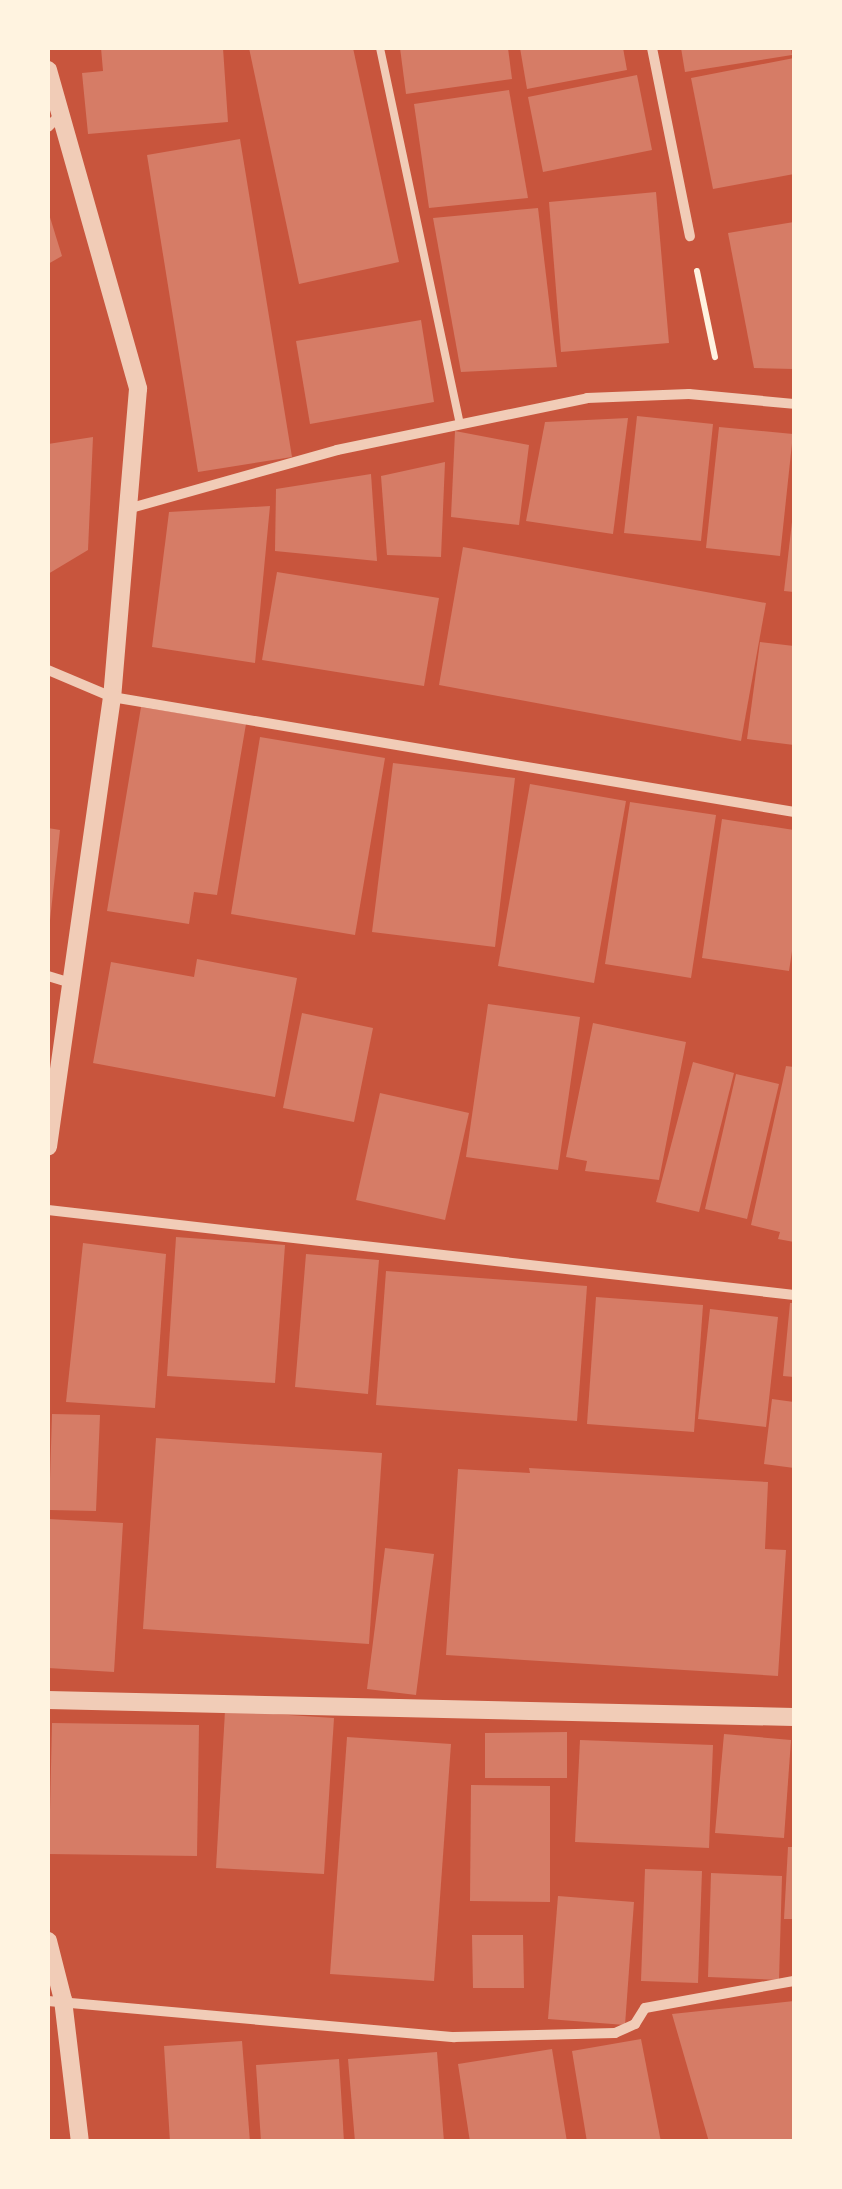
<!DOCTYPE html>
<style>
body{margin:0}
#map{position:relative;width:842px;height:2189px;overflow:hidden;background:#c8553d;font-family:Ubuntu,sans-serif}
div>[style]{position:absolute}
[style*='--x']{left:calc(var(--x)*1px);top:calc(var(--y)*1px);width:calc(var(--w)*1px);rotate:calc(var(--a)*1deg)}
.building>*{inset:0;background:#d67c66}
.path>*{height:6px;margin:-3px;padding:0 3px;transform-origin:3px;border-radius:3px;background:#fff3e0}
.service>*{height:8px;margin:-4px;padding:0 4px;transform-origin:4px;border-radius:4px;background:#f1ccb7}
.minor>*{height:10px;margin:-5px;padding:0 5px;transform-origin:5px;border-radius:5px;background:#f1ccb7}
.tertiary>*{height:18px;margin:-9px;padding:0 9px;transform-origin:9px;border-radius:9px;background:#f1ccb7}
span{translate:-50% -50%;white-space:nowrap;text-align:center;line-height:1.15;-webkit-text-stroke:8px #fff3e0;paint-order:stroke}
.frame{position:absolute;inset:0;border:50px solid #fff3e0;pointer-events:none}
</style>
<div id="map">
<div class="building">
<i style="clip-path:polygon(101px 48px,223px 48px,228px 122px,88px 134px,82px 73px,103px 71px)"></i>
<i style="clip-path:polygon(249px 48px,353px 48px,399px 262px,299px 284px)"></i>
<i style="clip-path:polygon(400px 48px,508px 48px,512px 79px,406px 94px)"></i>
<i style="clip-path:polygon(520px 48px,623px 48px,627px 70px,527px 89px)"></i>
<i style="clip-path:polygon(681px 48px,791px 48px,792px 55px,685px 72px)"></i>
<i style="clip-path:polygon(794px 58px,794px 174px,713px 189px,691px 78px)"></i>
<i style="clip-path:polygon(637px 75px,652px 150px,543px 172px,528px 97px)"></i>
<i style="clip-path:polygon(509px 90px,528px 198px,429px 208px,414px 104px)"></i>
<i style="clip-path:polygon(240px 139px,292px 457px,198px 472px,147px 155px)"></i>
<i style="clip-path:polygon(656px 192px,669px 343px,561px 352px,549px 202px)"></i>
<i style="clip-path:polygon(538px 208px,557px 367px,461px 372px,433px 218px)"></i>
<i style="clip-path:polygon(48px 211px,62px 256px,48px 264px)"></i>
<i style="clip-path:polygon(794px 222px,794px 369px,754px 368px,728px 233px)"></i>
<i style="clip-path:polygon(421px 320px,434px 402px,310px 424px,296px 341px)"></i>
<i style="clip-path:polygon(637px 416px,713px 424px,701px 541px,624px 533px)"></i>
<i style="clip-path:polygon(628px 418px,613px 534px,526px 521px,545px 422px)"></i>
<i style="clip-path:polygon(719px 427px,793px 434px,780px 556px,706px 548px)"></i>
<i style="clip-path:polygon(455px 431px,529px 445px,519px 525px,451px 517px)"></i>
<i style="clip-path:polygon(93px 437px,88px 550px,48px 574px,48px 444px)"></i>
<i style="clip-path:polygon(445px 462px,441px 557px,387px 555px,381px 476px)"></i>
<i style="clip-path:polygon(371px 474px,377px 561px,275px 551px,276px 489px)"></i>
<i style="clip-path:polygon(270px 506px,255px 663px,152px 647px,169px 512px)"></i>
<i style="clip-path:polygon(792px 522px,794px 522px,794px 592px,784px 591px)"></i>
<i style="clip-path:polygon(463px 547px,766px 603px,741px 741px,439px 685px)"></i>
<i style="clip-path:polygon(277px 572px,439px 598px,424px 686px,262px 660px)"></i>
<i style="clip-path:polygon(760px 642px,794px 646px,794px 745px,747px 739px)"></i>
<i style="clip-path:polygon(141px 707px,246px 724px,217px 895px,194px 892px,189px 924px,107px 911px)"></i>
<i style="clip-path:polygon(260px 737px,385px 758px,355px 935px,231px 914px)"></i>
<i style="clip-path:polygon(393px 763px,515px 778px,495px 947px,372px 932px)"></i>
<i style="clip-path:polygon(530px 784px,626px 801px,594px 983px,498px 966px)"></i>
<i style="clip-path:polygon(630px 802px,716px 815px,691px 978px,605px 964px)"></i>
<i style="clip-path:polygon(722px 819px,794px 830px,794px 938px,789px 971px,702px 958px)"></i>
<i style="clip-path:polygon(48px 828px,60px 830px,50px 920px,48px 920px)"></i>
<i style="clip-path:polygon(197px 959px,297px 978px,275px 1097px,93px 1063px,111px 962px,194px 977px)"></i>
<i style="clip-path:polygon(488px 1004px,580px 1017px,558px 1170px,466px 1157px)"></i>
<i style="clip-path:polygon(302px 1013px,373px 1028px,354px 1122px,283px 1108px)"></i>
<i style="clip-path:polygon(593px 1023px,686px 1042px,659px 1180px,585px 1171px,587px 1161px,566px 1157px)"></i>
<i style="clip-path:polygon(693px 1062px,734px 1073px,699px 1212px,656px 1202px)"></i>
<i style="clip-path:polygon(786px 1066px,794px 1067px,794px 1242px,778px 1239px,780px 1232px,751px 1225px)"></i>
<i style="clip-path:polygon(736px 1074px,779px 1084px,747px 1219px,705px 1209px)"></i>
<i style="clip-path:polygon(380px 1093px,469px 1113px,445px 1220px,356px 1200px)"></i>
<i style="clip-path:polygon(176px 1237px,285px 1245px,275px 1383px,167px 1376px)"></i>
<i style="clip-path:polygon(83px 1243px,166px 1254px,155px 1408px,66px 1402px)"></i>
<i style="clip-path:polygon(306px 1254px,379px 1260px,368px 1394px,295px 1387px)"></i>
<i style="clip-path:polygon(386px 1271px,587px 1286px,577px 1421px,376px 1405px)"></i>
<i style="clip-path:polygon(596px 1297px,703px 1305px,694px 1432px,587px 1424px)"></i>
<i style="clip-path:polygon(790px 1303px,794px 1303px,794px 1377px,783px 1376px)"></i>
<i style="clip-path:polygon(710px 1309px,778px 1317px,766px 1427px,698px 1419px)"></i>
<i style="clip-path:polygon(772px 1399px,794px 1402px,794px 1468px,764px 1464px)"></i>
<i style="clip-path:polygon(52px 1414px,100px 1415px,96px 1511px,49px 1510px)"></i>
<i style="clip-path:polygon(156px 1438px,382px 1453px,369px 1644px,143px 1629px)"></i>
<i style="clip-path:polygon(529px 1468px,768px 1482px,765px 1549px,786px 1550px,778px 1676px,446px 1655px,458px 1469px,530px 1473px)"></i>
<i style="clip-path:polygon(48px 1519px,123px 1523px,114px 1672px,48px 1668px)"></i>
<i style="clip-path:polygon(385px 1548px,434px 1554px,416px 1695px,367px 1689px)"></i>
<i style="clip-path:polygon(225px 1711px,334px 1718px,324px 1874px,216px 1868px)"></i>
<i style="clip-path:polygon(52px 1723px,199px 1725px,197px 1856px,49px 1854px)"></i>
<i style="clip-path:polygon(567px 1732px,567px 1778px,485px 1778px,485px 1733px)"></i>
<i style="clip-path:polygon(724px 1734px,791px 1740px,784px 1838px,715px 1833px)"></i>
<i style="clip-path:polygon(347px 1737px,451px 1744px,434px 1981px,330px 1974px)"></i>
<i style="clip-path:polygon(580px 1740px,713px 1745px,709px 1848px,575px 1842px)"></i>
<i style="clip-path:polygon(471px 1785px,550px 1786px,550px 1902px,470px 1901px)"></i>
<i style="clip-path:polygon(788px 1847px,794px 1847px,794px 1919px,784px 1919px)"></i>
<i style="clip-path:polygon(645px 1869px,702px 1871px,698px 1983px,641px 1981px)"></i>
<i style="clip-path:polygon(711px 1873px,782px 1876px,779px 1980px,708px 1977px)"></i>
<i style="clip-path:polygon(558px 1896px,634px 1902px,625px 2025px,548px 2019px)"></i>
<i style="clip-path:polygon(472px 1935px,523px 1935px,524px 1988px,473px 1988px)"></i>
<i style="clip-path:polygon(794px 2001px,794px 2142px,709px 2142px,672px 2014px)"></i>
<i style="clip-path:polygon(641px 2039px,661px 2142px,587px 2142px,572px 2051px)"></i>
<i style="clip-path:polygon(242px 2041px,250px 2142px,170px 2142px,164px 2046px)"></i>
<i style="clip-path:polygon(552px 2049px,567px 2142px,470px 2142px,458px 2064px)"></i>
<i style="clip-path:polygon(437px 2052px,444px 2142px,355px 2142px,348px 2059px)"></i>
<i style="clip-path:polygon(339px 2059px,344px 2142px,261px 2142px,256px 2065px)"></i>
</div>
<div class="path">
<i style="--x:697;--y:271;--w:88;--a:78.2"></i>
</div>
<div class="service">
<i style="--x:380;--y:48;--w:385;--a:78"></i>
</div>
<div class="minor">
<i style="--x:652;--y:48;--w:192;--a:78.6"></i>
<i style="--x:48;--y:127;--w:17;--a:-45"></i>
<i style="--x:131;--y:508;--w:214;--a:-15.7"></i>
<i style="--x:337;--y:450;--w:255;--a:-11.7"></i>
<i style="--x:587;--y:398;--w:102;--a:-2.2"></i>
<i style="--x:689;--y:394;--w:105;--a:5.4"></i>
<i style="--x:48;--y:670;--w:69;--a:22.9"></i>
<i style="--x:112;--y:697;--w:692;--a:9.57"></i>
<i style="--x:48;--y:976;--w:24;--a:17"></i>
<i style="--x:48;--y:1210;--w:751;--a:6.5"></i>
<i style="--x:48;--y:2001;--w:408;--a:5.1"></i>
<i style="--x:454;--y:2037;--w:161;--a:-1.4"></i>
<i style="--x:615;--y:2033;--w:22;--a:-24"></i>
<i style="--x:635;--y:2024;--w:19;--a:-58"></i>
<i style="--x:645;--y:2008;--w:151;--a:-10.3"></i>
</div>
<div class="tertiary">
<i style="--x:48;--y:70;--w:331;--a:74.2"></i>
<i style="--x:138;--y:389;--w:309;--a:94.8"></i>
<i style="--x:112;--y:697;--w:454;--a:98.1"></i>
<i style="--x:48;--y:1700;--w:746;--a:1.31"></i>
<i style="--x:48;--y:1941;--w:61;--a:75.7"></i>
<i style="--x:63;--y:2000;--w:143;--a:83.2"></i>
</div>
<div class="frame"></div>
</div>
